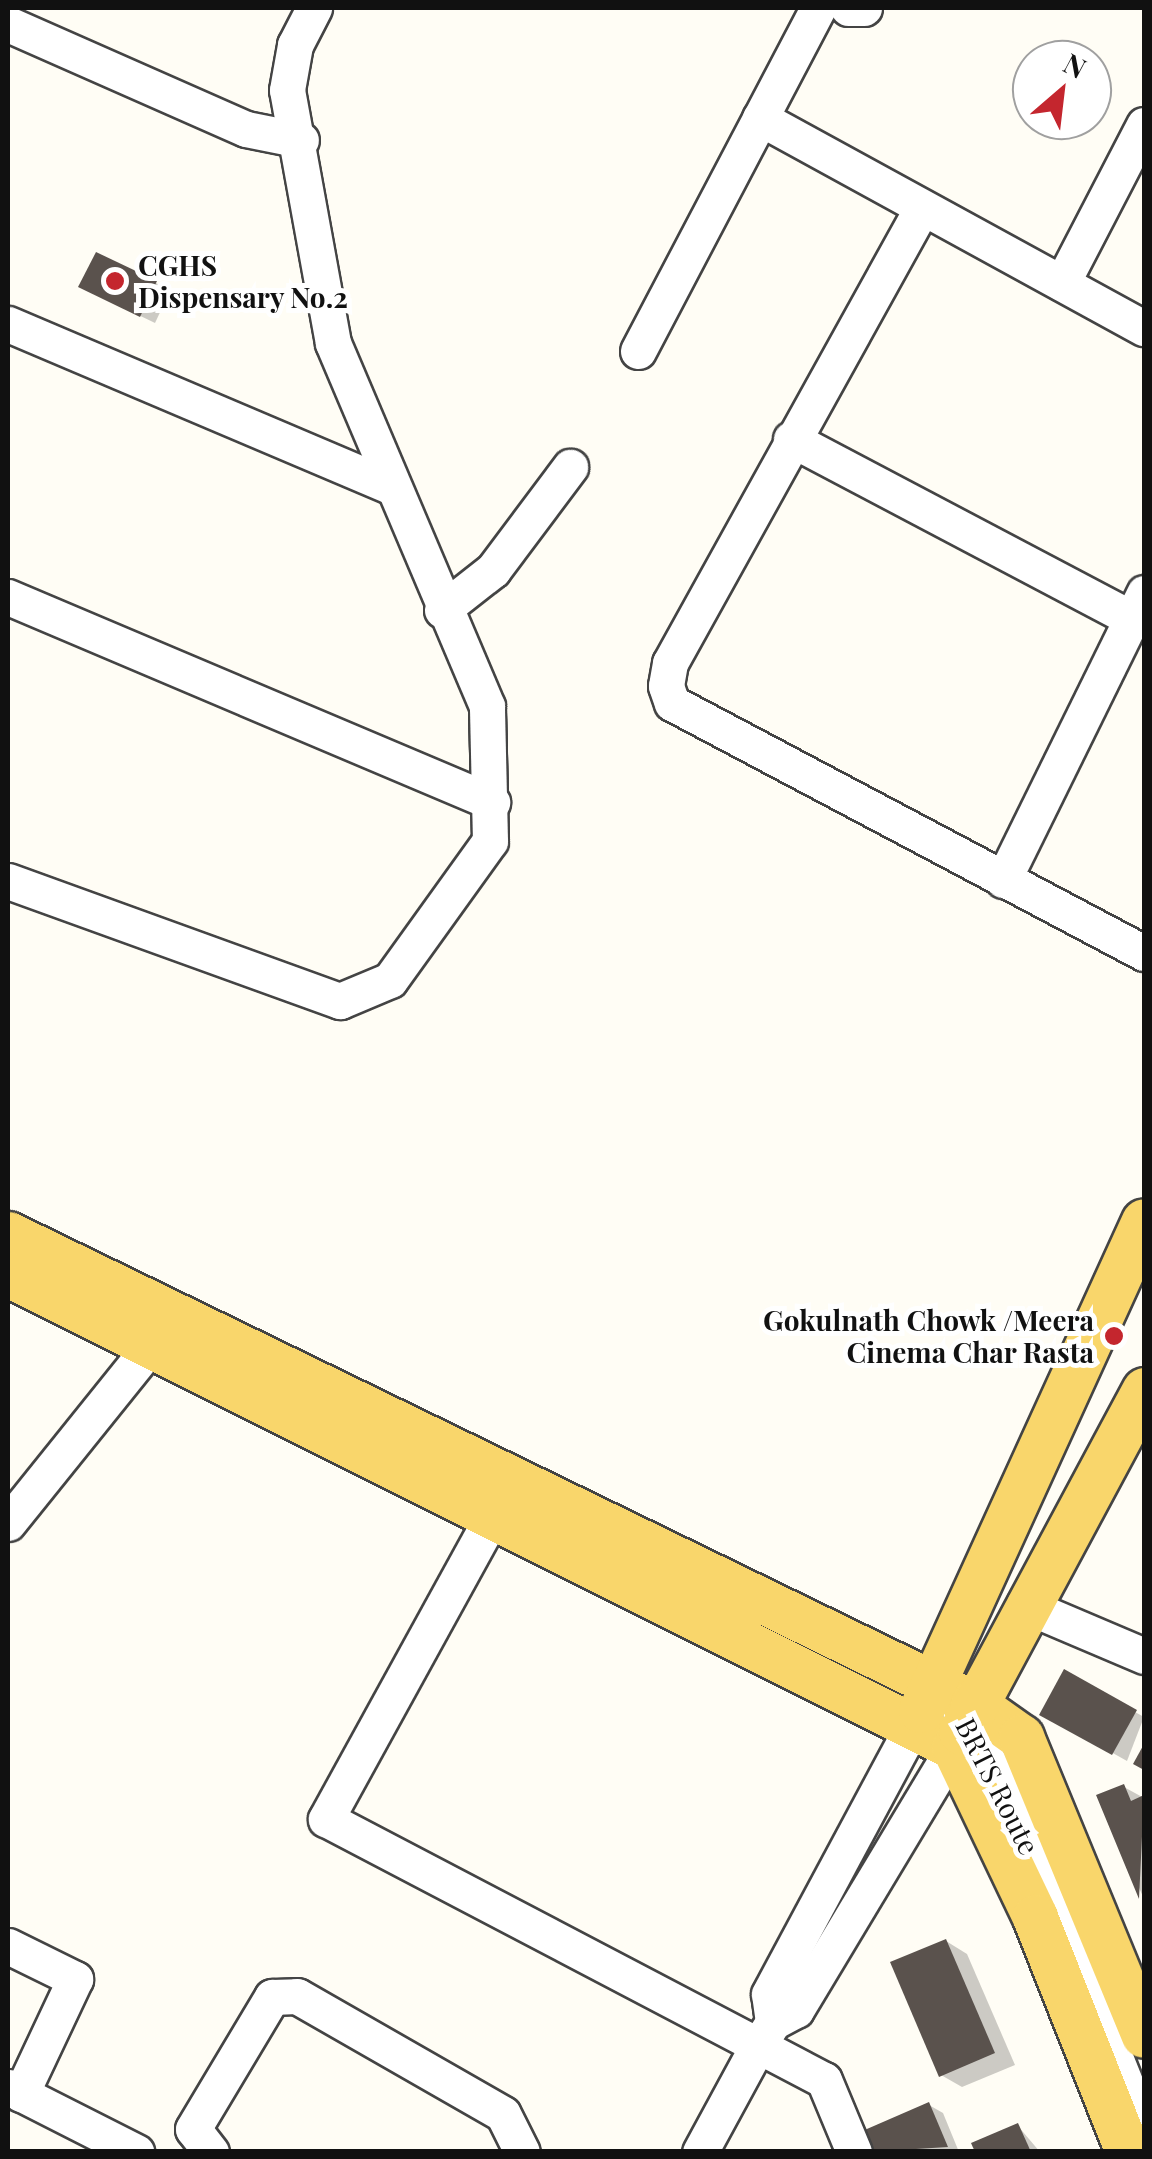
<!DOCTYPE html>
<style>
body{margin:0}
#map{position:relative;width:1152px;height:2159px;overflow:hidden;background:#fffdf5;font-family:"Playfair Display",serif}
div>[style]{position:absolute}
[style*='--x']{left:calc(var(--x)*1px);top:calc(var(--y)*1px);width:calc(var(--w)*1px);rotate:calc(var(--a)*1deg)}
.shadow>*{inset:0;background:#0003}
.building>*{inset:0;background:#5a524d}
.roads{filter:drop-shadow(2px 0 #444) drop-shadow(-2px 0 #444) drop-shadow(0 2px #444) drop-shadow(0 -2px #444)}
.minor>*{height:35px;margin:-17.5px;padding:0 17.5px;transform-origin:17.5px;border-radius:17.5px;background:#fff}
.major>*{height:45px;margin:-22.5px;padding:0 22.5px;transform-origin:22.5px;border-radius:22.5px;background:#f9d66b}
.dots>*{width:28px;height:28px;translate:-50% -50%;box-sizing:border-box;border:5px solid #fff;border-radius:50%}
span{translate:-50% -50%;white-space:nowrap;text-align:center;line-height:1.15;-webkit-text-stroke:10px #fff;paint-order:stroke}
.poi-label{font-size:28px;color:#111;font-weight:700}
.left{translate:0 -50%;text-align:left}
.right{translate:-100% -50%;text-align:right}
.street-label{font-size:28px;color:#111}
.frame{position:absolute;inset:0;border:10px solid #111;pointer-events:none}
.north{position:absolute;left:1012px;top:40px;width:100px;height:100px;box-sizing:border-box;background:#fff;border:2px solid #a0a0a0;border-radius:50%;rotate:28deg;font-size:28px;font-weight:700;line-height:40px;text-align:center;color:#111}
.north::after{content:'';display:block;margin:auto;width:35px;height:45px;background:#c4262e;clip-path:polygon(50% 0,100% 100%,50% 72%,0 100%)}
</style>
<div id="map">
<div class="shadow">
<i style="clip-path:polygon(156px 283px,170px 291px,155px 323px,95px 294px)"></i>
<i style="clip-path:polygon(1065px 1673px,1144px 1717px,1127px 1761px,1043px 1714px)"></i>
<i style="clip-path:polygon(1124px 1787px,1144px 1798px,1144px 1899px,1099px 1797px)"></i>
<i style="clip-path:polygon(946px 1941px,967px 1954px,1015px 2065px,962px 2087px,941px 2075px)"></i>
<i style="clip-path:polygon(929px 2105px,943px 2113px,959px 2152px,871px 2152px)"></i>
<i style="clip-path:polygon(1018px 2126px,1040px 2152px,978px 2152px)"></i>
</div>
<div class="building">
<i style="clip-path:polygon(96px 252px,157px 281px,140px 317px,78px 287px)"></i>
<i style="clip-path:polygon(1064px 1669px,1137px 1710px,1112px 1755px,1039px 1715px)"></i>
<i style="clip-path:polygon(1144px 1744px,1144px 1770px,1133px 1764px)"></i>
<i style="clip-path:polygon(1124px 1784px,1131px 1801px,1144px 1795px,1139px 1899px,1096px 1795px)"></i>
<i style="clip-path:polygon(946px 1939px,995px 2053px,939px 2077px,890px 1962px)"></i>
<i style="clip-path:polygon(929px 2102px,948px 2147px,868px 2152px,860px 2132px)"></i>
<i style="clip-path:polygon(1018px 2123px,1031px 2152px,975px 2152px,971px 2143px)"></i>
</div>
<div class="roads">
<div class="minor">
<i style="--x:848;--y:8;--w:16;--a:0"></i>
<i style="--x:8;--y:24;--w:260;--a:23.8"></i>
<i style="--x:246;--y:129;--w:56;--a:11.3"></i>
<i style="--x:760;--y:118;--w:438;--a:28.7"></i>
<i style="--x:922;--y:208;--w:520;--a:118.98"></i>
<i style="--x:670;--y:663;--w:23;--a:100"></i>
<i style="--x:666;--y:686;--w:18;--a:71"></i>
<i style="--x:672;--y:703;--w:534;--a:27.91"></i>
<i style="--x:1062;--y:283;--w:178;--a:-62.6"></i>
<i style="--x:8;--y:324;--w:415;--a:23"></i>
<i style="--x:638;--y:351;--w:387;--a:-62.3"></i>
<i style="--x:791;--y:439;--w:383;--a:27.8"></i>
<i style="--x:8;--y:597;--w:526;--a:22.96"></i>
<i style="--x:442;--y:610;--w:65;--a:-38.1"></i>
<i style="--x:493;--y:570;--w:129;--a:-53.2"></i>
<i style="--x:1003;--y:880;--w:320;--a:-63.8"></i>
<i style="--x:8;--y:881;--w:353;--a:19.9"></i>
<i style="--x:340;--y:1001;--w:54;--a:-22.8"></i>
<i style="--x:390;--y:980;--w:171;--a:-54.3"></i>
<i style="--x:490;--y:841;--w:135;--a:-91.3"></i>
<i style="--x:487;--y:706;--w:394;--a:-113"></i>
<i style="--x:333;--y:343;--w:257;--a:-100.3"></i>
<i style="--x:287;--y:90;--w:46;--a:-79.9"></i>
<i style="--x:295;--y:45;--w:42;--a:-62.8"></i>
<i style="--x:492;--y:1517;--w:345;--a:118.8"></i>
<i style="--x:326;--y:1819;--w:562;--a:27.66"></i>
<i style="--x:824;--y:2080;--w:78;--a:67.4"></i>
<i style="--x:8;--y:1523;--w:228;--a:-51.2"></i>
<i style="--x:1024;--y:1605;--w:130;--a:23"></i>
<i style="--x:960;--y:1714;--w:103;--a:58.9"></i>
<i style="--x:1013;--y:1802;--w:353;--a:68.2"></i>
<i style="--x:8;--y:1946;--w:75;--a:26.2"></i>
<i style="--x:75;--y:1979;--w:127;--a:115.2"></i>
<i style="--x:773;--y:2022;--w:28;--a:-98"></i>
<i style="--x:769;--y:1994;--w:305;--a:-61.8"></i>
<i style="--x:8;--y:2087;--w:144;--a:26.9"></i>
<i style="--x:211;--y:2152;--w:29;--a:-128"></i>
<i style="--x:193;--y:2129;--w:154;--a:-59.1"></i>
<i style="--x:272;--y:1997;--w:25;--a:-2"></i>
<i style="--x:297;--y:1996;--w:237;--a:29.8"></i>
<i style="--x:503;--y:2114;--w:42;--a:63.4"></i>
<i style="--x:700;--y:2152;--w:119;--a:-61.5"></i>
<i style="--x:757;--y:2047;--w:30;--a:-57"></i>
<i style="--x:773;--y:2022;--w:26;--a:-28"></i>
<i style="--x:796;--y:2010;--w:307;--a:-59"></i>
</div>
<div class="major">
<i style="--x:8;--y:1234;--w:1073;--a:25.92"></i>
<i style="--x:973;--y:1703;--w:59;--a:35.3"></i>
<i style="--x:1021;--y:1737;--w:322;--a:67.6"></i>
<i style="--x:8;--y:1274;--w:1058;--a:26.57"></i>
<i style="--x:954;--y:1747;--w:188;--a:64.5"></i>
<i style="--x:1035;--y:1917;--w:253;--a:68.4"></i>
<i style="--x:921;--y:1710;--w:537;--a:-65.49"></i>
<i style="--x:961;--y:1732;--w:388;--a:-61.8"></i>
</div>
</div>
<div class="dots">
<i style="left:115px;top:281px;background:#c4262e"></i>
<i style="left:1114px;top:1336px;background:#c4262e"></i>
</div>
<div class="poi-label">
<span class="left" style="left:138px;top:281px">CGHS<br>Dispensary No.2</span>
<span class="right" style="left:1094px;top:1336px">Gokulnath Chowk /Meera<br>Cinema Char Rasta</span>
</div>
<div class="street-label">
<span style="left:998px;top:1786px;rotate:63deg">BRTS Route</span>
</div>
<div class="frame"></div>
<div class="north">N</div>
</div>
